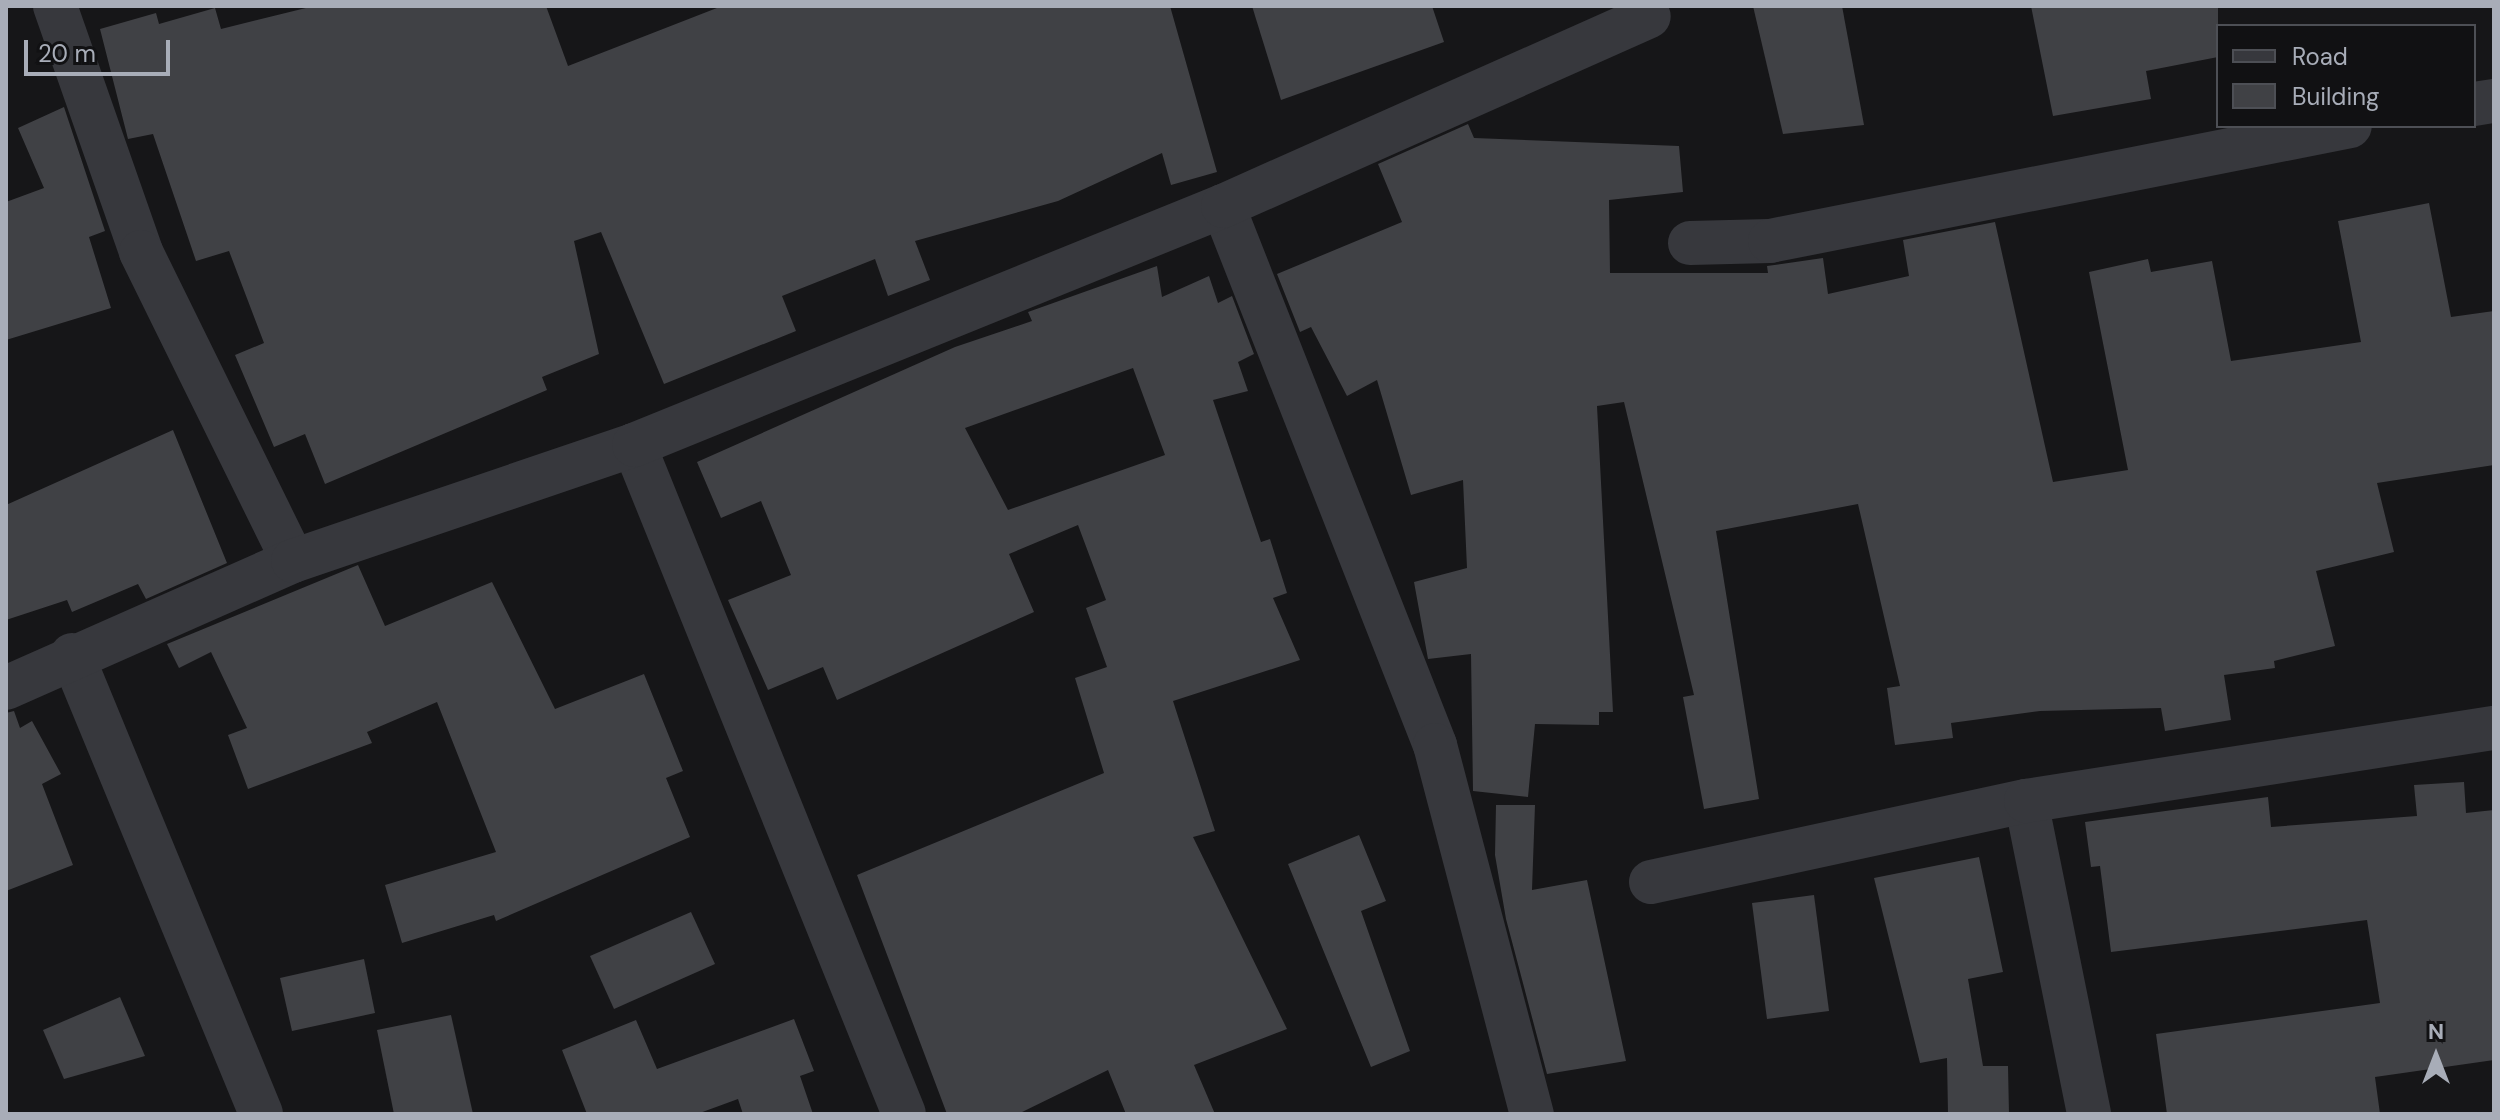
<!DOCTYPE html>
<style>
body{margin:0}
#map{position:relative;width:2500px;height:1120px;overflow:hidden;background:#161618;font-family:"DM Sans",sans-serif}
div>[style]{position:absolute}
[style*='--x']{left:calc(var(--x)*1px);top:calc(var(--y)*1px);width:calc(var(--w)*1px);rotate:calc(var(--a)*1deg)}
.building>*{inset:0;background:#404145}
.minor>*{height:44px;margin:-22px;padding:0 22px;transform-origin:22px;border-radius:22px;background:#37383d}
span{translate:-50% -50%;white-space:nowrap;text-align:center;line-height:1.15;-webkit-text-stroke:8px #111113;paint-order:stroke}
.frame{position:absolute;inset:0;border:8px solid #a8adb8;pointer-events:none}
.legend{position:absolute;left:2216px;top:24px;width:260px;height:104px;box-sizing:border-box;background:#111113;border:2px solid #4d4f55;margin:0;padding:10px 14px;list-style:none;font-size:24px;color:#a8adb8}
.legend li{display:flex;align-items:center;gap:16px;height:40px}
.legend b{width:40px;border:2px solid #4d4f55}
.north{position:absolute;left:2396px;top:1016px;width:80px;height:80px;-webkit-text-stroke:6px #111113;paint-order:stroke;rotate:0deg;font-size:22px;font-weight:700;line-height:32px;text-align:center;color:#a8adb8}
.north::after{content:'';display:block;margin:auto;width:28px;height:36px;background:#a8adb8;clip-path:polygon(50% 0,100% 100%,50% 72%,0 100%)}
.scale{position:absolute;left:24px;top:40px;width:146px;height:36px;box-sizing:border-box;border:4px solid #a8adb8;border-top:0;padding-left:10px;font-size:24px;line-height:28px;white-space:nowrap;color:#a8adb8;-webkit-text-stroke:6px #111113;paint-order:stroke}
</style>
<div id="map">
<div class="building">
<i style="clip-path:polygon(314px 6px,546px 6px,568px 66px,722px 6px,1170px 6px,1217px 172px,1171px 185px,1162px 153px,1058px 201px,915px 241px,930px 280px,888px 296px,875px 259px,782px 296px,796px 331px,664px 384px,601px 232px,574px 241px,599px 354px,542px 377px,547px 390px,325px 484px,305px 434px,274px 447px,235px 355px,264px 343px,229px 251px,196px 261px,153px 134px,128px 139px,100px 29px,156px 13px,159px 24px,215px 8px,221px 29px)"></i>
<i style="clip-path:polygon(1252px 6px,1432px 6px,1444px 42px,1281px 100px)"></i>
<i style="clip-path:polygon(1753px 6px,1842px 6px,1864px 125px,1783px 134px)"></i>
<i style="clip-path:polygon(2031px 6px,2218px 6px,2218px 57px,2146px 71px,2151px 99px,2053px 116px)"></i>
<i style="clip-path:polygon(64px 107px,105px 231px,89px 237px,111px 308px,6px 340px,6px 202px,44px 188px,18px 128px)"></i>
<i style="clip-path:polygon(1468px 124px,1474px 138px,1679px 146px,1683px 192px,1609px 200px,1610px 273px,1768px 273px,1767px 266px,1823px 258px,1828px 294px,1909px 276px,1903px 240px,1995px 222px,2053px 482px,2128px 470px,2089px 272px,2148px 259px,2151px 272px,2212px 261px,2231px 361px,2361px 342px,2338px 221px,2429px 203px,2451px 317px,2494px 311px,2494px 465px,2377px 483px,2394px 552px,2316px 571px,2335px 646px,2274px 661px,2275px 668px,2224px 675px,2231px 720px,2165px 731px,2161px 708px,2040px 711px,1951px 723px,1953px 738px,1895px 745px,1887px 688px,1900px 686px,1858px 504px,1716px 531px,1759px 799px,1704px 809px,1683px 697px,1694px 695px,1624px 402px,1597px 406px,1613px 712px,1599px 712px,1599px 725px,1535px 724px,1528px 797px,1473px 791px,1471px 654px,1428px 659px,1414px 582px,1467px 568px,1463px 480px,1411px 495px,1377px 380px,1347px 396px,1311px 327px,1300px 332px,1277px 274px,1402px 222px,1378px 164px)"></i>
<i style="clip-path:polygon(evenodd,1157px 266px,1162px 297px,1209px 276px,1218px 303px,1232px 296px,1254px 354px,1238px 362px,1248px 391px,1213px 400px,1261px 542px,1270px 539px,1287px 593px,1273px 598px,1300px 660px,1173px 701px,1215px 831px,1193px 837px,1287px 1029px,1194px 1065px,1215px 1114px,1126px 1114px,1108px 1070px,1018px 1114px,947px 1114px,857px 875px,1104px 773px,1075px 678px,1107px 667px,1086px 608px,1106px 600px,1078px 525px,1009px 554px,1034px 612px,837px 700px,823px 667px,768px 690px,728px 600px,791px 575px,761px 501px,721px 518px,697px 462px,955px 347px,1032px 321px,1028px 312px,1157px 266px,1133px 368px,1165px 455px,1008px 510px,965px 428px,1133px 368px)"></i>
<i style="clip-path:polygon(173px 430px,227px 563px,146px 599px,138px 584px,72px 612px,67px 600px,6px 620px,6px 505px)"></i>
<i style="clip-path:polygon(358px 565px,385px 626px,492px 582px,555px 709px,644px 674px,683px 771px,666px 778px,690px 837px,496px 921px,494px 915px,402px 943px,385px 885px,496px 852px,437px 702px,367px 732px,372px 743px,248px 789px,228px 735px,247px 728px,211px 652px,179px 668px,167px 644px)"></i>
<i style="clip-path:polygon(14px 711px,20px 728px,32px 721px,61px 774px,42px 784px,73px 865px,6px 891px,6px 713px)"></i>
<i style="clip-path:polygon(2464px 782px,2466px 813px,2494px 810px,2494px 1060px,2375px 1077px,2380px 1114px,2167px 1114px,2156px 1034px,2380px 1003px,2367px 920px,2111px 952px,2100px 866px,2091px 867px,2085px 822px,2268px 797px,2271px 827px,2417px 816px,2414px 785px)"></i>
<i style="clip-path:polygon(1496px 805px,1535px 805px,1532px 890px,1587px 880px,1626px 1061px,1547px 1074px,1506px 919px,1495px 855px)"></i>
<i style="clip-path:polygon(1359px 835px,1386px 901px,1361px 911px,1410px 1051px,1371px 1067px,1288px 864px)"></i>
<i style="clip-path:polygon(1979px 857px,2003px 972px,1968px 979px,1983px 1066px,2008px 1066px,2009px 1114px,1948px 1114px,1947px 1058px,1920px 1063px,1874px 878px)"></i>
<i style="clip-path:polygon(1814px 895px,1829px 1011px,1767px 1019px,1752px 903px)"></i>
<i style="clip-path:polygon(691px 912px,715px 964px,614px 1009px,590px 956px)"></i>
<i style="clip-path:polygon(364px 959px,375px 1013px,292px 1031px,280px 978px)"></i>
<i style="clip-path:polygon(120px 997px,145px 1056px,64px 1079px,43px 1030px)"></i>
<i style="clip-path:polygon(451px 1015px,473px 1114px,394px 1114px,377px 1030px)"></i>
<i style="clip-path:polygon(794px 1019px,814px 1071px,800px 1076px,813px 1114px,743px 1114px,738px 1099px,697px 1114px,587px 1114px,562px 1050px,636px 1020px,657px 1069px)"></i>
</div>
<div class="minor">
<i style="--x:55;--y:6;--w:261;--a:70.7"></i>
<i style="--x:141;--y:252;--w:344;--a:63.8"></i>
<i style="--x:2474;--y:104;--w:20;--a:-9"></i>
<i style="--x:1223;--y:206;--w:579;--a:68.53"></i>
<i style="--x:1435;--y:745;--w:382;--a:75.3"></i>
<i style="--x:1690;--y:243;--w:80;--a:-1.4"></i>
<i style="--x:1770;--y:241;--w:591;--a:-11.21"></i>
<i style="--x:634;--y:445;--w:721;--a:68.02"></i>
<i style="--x:72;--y:655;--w:496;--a:67.6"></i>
<i style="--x:6;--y:688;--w:314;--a:-23.9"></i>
<i style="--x:293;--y:561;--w:360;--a:-18.8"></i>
<i style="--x:634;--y:445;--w:636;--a:-22.09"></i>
<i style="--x:1223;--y:206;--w:466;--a:-24"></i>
<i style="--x:2026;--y:801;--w:319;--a:78.6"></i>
<i style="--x:1651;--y:882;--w:384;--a:-12.2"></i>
<i style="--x:2026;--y:801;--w:474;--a:-8.9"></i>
</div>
<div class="frame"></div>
<ul class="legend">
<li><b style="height:10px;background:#37383d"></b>Road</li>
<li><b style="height:22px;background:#404145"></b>Building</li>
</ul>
<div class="north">N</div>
<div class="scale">20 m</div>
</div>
